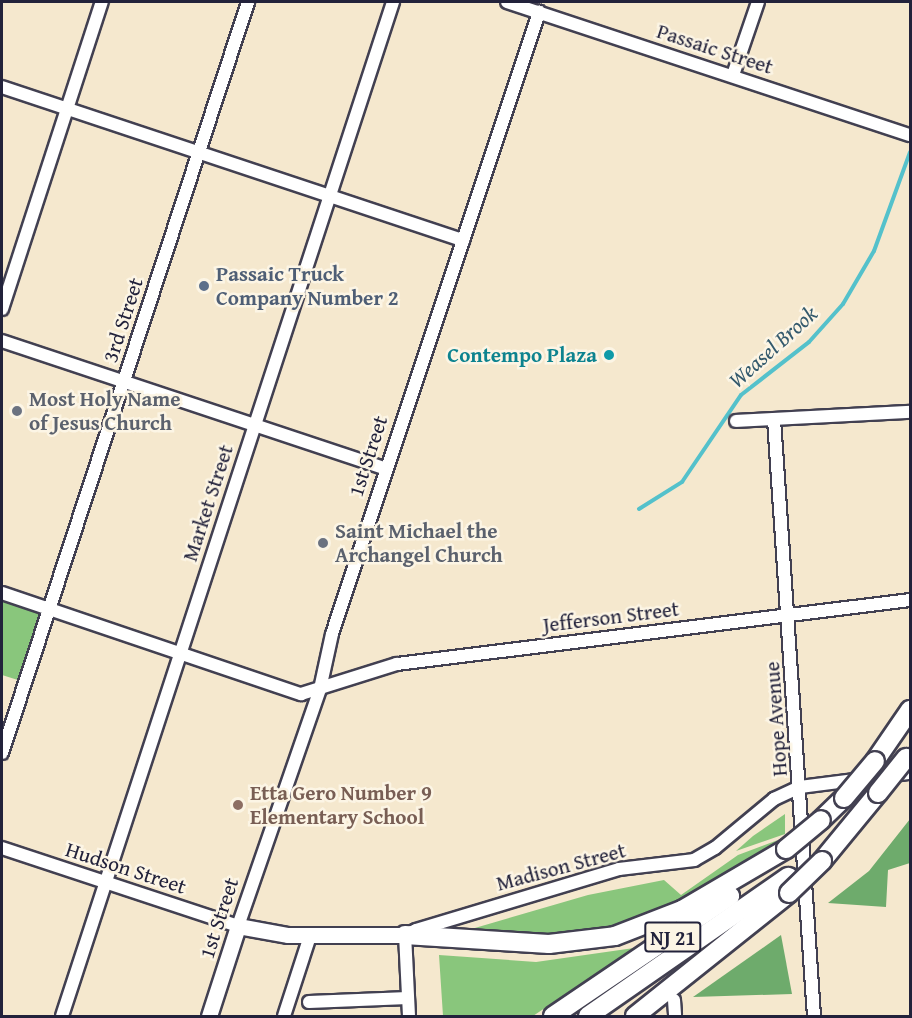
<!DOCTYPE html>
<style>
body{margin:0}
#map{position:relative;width:912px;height:1018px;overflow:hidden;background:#f5e8ce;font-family:"Gentium Book Plus",serif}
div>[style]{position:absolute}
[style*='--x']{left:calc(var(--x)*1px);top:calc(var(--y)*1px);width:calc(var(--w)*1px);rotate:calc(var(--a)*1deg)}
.green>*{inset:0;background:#89c67c}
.forest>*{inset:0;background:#6eab6c}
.stream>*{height:4px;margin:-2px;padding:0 2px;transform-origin:2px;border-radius:2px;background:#54c1cb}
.roads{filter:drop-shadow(2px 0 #424051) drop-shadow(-2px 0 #424051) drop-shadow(0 2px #424051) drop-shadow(0 -2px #424051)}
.minor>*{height:12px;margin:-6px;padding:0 6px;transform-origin:6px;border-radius:6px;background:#fff}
.major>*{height:15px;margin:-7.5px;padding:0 7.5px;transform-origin:7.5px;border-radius:7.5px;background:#fff}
.highway>*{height:18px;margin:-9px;padding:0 9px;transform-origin:9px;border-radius:9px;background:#fff}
.bridges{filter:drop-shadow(2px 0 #424051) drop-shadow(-2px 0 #424051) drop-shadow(0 2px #424051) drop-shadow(0 -2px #424051)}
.highway-bridge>*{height:18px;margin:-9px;padding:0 9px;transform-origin:9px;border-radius:9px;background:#fff}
.dots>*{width:16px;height:16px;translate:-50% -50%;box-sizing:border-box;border:3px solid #fcf5e5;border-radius:50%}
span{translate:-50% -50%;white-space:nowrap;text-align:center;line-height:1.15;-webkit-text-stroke:5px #fcf5e5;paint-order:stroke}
.shield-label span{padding:2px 4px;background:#fcf5e5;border:2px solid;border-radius:4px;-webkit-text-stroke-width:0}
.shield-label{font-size:20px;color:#22223b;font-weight:700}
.street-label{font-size:21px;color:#22223b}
.service-label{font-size:21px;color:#4e5e75;font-weight:700}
.left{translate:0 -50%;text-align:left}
.culture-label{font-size:21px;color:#0d838f;font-weight:700}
.right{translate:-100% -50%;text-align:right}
.worship-label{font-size:21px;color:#5b616d;font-weight:700}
.education-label{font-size:21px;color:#785e54;font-weight:700}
.water-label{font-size:22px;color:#345a6d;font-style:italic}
.frame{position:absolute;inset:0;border:3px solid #22223b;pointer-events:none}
</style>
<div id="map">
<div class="green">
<i style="clip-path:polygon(2px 592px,46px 607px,21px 681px,2px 675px)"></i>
<i style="clip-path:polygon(785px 814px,785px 834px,736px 851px,753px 836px)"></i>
<i style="clip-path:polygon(778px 840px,689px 903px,589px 937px,444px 937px,588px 895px,664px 880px,681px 895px,738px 855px)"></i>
<i style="clip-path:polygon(634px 948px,533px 1016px,443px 1016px,439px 955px,536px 962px)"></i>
</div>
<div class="forest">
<i style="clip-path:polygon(910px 819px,910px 863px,888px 870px,886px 907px,828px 903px,869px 871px)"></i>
<i style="clip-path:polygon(781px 935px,792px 994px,693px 997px)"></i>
</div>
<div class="stream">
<i style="--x:639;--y:509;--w:51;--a:-32.1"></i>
<i style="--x:682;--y:482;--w:105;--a:-55.9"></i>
<i style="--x:741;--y:395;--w:86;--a:-37.9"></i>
<i style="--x:809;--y:342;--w:51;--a:-48.2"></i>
<i style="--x:843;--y:304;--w:61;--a:-59.7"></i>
<i style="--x:874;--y:251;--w:105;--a:-70"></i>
</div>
<div class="roads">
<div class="minor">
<i style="--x:507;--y:2;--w:424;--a:18.3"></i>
<i style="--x:733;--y:75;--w:77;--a:-71.1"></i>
<i style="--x:2;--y:87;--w:486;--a:18.4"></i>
<i style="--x:2;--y:309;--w:323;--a:-72"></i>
<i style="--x:2;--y:341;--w:405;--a:18.4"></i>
<i style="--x:774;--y:419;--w:598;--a:86.17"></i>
<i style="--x:736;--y:421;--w:174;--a:-3"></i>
<i style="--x:2;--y:593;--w:316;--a:18.7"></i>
<i style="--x:301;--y:694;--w:101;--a:-17.4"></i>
<i style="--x:397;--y:664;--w:517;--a:-7.11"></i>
<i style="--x:2;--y:753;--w:790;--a:-71.86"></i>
<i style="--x:2;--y:848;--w:249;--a:18.3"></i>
<i style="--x:238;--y:926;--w:251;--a:-70.9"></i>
<i style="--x:320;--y:689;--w:56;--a:-77.7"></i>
<i style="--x:332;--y:634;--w:656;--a:-71.59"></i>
<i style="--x:674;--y:1000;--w:16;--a:86"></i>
<i style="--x:309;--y:1002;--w:99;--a:-2.3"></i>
<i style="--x:62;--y:1016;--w:1067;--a:-71.92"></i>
<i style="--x:284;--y:1016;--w:84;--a:-72"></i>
<i style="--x:409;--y:1016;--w:81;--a:-92.8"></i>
<i style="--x:405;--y:935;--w:12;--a:-24"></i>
<i style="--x:416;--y:930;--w:212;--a:-16.7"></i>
<i style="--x:619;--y:869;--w:76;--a:-6.8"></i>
<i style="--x:694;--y:860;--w:24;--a:-30"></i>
<i style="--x:715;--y:848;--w:77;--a:-39.7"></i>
<i style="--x:774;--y:799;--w:29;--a:-25"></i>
<i style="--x:800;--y:787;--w:111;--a:-7.3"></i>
</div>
<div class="major">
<i style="--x:209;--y:1016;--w:95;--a:-72.1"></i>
<i style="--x:238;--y:926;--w:51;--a:10.2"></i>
<i style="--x:288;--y:935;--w:117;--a:0"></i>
</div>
<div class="highway">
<i style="--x:875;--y:761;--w:62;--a:-55.5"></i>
<i style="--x:821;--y:820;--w:32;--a:-44"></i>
<i style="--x:822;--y:861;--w:88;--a:-50.5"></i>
<i style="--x:405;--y:935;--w:144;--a:3.6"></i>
<i style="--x:549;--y:944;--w:66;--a:-6.9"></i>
<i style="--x:615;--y:936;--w:72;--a:-21.2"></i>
<i style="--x:682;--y:910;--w:121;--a:-30.4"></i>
<i style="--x:553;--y:1016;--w:214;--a:-34.1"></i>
<i style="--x:588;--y:1016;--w:244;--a:-34.8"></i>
<i style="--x:635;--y:1016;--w:197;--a:-38.6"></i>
</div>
</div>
<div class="bridges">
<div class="highway-bridge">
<i style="--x:878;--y:793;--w:45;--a:-51.3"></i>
<i style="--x:844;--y:798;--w:48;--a:-50"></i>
<i style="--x:786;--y:849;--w:45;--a:-39.6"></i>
<i style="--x:789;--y:893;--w:46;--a:-44.1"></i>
</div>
</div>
<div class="dots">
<i style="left:204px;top:286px;background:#5c6f8a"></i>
<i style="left:609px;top:355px;background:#0f9aa8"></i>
<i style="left:17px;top:411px;background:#6b7280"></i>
<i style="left:323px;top:543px;background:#6b7280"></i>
<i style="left:238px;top:805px;background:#8d6e63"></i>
</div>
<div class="shield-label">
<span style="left:673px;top:937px">NJ 21</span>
</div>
<div class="street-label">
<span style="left:715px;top:49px;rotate:18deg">Passaic Street</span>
<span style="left:123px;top:320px;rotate:-72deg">3rd Street</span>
<span style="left:368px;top:456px;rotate:-72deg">1st Street</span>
<span style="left:208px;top:503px;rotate:-72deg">Market Street</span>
<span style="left:611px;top:617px;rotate:-7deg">Jefferson Street</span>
<span style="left:776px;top:719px;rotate:-94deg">Hope Avenue</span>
<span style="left:561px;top:867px;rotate:-15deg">Madison Street</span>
<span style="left:126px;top:868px;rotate:18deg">Hudson Street</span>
<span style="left:219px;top:918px;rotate:-72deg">1st Street</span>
</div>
<div class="service-label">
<span class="left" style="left:216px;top:286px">Passaic Truck<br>Company Number 2</span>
</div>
<div class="culture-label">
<span class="right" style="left:597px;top:355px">Contempo Plaza</span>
</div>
<div class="worship-label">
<span class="left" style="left:29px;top:411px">Most Holy Name<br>of Jesus Church</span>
<span class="left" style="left:335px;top:543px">Saint Michael the<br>Archangel Church</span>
</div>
<div class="education-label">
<span class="left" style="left:250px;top:805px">Etta Gero Number 9<br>Elementary School</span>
</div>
<div class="water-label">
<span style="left:773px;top:347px;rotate:-42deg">Weasel Brook</span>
</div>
<div class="frame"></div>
</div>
